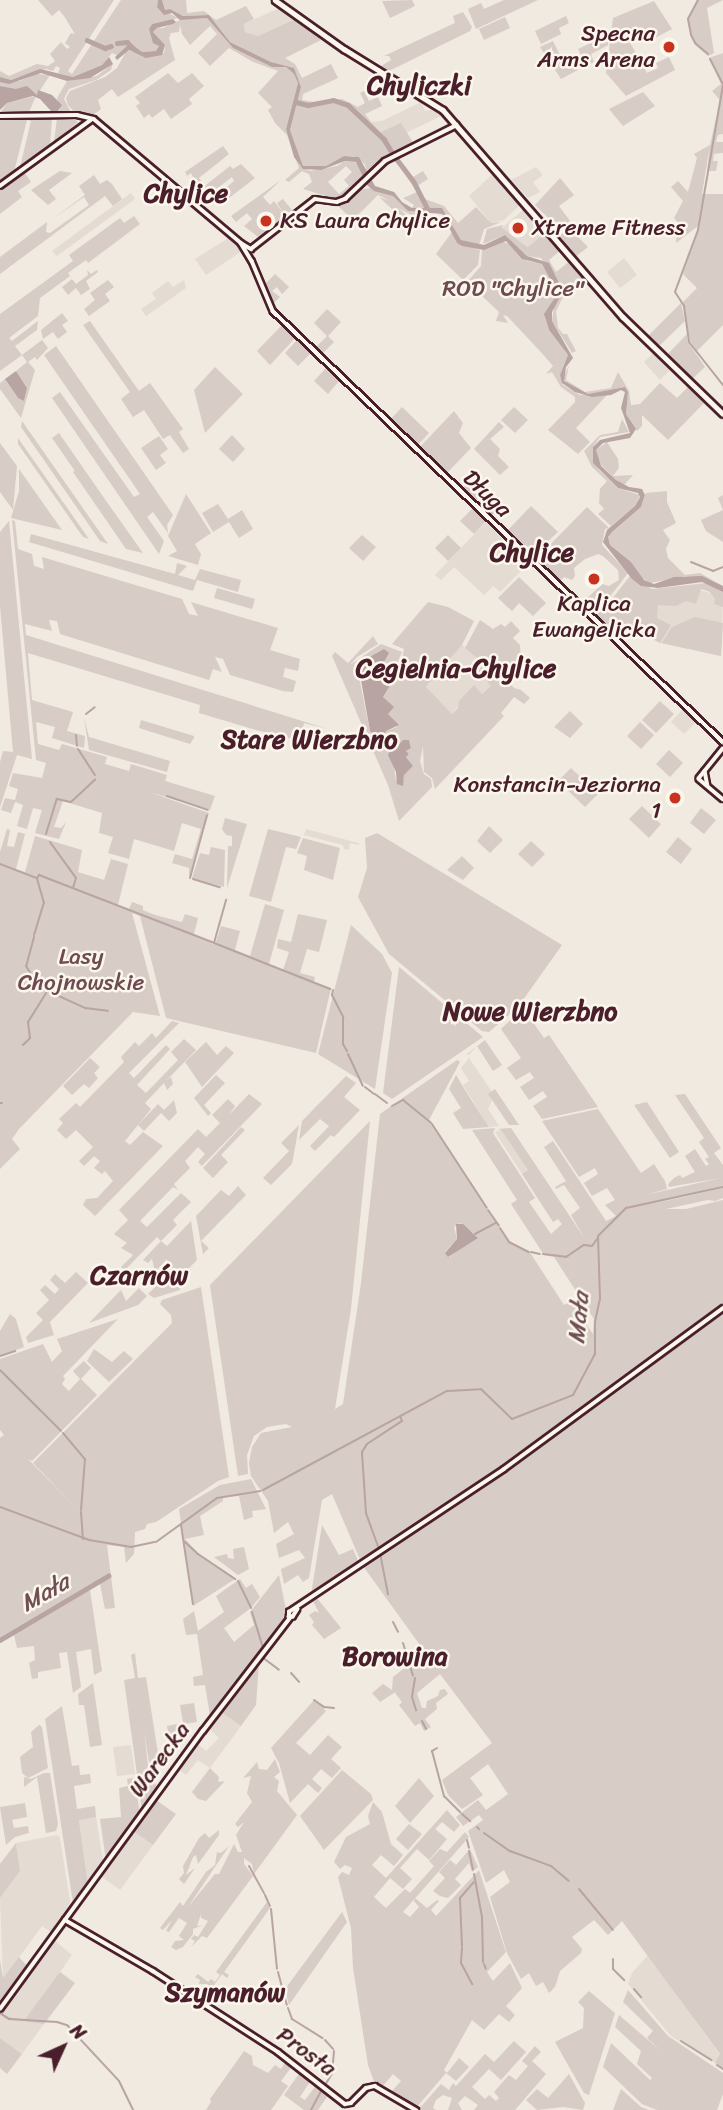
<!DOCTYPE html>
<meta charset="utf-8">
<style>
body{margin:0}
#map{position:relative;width:723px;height:2110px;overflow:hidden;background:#f0eae0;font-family:Sriracha,sans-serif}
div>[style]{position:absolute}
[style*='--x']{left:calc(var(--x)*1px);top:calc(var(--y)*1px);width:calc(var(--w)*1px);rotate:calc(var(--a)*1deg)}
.built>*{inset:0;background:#e4dbd2}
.green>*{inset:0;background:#d8ccc6}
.water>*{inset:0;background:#b8a4a2}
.stream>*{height:2px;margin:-1px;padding:0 1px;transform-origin:1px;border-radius:1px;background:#b8a4a2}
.river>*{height:4.5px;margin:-2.25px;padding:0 2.25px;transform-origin:2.25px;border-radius:2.25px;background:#b8a4a2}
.roads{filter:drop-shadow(2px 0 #4a1f2b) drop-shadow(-2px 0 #4a1f2b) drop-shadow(0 2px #4a1f2b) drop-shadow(0 -2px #4a1f2b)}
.tertiary>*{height:3.5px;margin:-1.75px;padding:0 1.75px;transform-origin:1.75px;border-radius:1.75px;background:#fbf7ec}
.secondary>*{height:4.5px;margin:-2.25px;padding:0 2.25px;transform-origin:2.25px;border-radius:2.25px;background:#fbf7ec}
.dots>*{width:19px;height:19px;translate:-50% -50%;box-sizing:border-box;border:4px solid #fbf7ec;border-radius:50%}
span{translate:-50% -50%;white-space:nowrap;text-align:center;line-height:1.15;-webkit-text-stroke:5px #fbf7ec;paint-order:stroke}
.poi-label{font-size:23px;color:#4a1f2b}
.right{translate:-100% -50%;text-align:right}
.left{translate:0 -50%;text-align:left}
.park-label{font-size:23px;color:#6e4a52}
.street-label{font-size:23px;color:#4a1f2b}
.water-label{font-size:24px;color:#704e55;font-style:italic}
.quarter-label{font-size:26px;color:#4a1f2b;font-weight:700}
.north{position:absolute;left:28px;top:2012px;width:70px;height:70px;-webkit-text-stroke:5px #fbf7ec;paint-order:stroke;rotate:45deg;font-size:19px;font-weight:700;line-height:28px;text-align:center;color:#4a1f2b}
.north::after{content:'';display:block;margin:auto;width:24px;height:32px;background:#4a1f2b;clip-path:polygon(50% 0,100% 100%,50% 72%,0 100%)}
</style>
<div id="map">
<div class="built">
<i style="clip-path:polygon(279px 8px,295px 19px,258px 36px,245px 32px,244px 24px)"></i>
<i style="clip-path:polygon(421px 102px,425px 111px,434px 109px,443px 115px,406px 133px,381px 132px,371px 122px,382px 121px)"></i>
<i style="clip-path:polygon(536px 167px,543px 175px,533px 182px,540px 192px,528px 198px,511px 180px)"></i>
<i style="clip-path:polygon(495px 172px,521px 204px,504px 220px,491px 223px,469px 196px)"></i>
<i style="clip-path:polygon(131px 193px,135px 199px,57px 256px,52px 251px)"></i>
<i style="clip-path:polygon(523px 210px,528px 210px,546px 232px,529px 247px,502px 228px)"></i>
<i style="clip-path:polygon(230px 237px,242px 251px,206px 275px,195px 259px)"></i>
<i style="clip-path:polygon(624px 258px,637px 275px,620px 288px,607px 272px)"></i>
<i style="clip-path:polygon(184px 280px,186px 288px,146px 316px,141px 309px,156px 299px,152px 293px,168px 281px,173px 287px)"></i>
<i style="clip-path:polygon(653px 353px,670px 370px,660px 380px,644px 362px)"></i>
<i style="clip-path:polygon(486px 522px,517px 555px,523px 555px,530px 562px,500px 592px,493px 586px,484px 595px,454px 567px,441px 580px,435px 575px)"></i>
<i style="clip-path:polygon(692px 588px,714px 594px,723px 601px,721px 656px,660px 643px,610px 615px)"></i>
<i style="clip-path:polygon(462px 645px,484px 664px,491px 686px,482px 694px,474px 686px,452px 714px,426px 688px)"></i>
<i style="clip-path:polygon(684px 708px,697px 721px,684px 734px,671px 722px)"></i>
<i style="clip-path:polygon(306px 829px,358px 843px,359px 845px,350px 843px,349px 850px,344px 849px,343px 845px,304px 835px)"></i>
<i style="clip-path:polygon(469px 1058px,492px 1092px,489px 1094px,492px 1100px,488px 1109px,499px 1126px,489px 1127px,463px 1085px,469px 1081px,461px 1068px)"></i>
<i style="clip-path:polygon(501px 1130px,528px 1170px,522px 1174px,495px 1132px)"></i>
<i style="clip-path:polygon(221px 1712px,241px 1726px,210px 1768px,198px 1760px,186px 1775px,178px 1769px,197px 1743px,206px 1751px,219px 1738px,209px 1728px)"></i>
<i style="clip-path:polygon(131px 1745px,135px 1774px,117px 1776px,113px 1747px)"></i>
<i style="clip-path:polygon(96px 1817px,103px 1862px,88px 1882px,79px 1819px)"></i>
<i style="clip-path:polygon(133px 1831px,153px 1845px,120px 1890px,101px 1876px)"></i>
<i style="clip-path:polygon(57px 1835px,60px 1838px,71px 1908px,52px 1933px,42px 1926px,3px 1979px,0 1898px,20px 1871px,16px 1843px)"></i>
<i style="clip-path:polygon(54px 1940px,72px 1955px,53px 1982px,25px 2019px,9px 2017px,1px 2012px)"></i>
<i style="clip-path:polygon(648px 1955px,720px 2055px,715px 2063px,671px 2036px,628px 1984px,632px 1973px)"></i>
<i style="clip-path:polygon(0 2015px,7px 2019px,44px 2024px,22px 2054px,0 2038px)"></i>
</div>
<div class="green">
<i style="clip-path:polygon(38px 0,114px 0,68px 71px,72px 74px,121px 0,158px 0,157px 7px,178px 18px,152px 24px,149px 29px,159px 47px,156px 51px,142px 52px,128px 45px,117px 55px,112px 53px,102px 65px,73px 77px,58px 73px,60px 68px,56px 66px,53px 71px,46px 69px,10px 80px,0 77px,0 71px,9px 76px,37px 64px,48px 66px,55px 61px,50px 54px,61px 42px,67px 49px,70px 47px,65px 43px,71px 33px,75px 34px,64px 16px,59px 10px,52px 16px)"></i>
<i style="clip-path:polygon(162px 0,186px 0,187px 13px,204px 11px,216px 20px,246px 6px,254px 19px,244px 24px,245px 32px,258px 36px,295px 19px,321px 40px,285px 58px,295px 64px,302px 78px,331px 64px,338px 78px,303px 94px,302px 100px,314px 102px,342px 99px,358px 107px,365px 103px,360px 93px,364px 91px,369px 101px,378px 97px,382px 106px,365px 114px,371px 122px,381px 132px,401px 123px,414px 144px,391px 154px,367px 173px,365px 164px,354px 156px,344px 156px,326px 166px,303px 166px,290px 130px,301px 87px,294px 68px,271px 62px,230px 42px,209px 15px,183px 16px,170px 9px,165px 10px)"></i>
<i style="clip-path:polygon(412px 0,415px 6px,390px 18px,382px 1px)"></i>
<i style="clip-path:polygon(504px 0,538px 0,476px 29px,468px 9px,481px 3px,484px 9px)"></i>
<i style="clip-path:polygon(697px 0,723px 0,707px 8px,714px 53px,708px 56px,695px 45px,689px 29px,688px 18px)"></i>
<i style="clip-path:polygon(654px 1px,672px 29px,651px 40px,646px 32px,629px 41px,647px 73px,658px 68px,656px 63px,669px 57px,675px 70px,626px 96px,606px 73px,613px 18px)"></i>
<i style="clip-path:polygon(463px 12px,472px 27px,470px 31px,385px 73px,378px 68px,391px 60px,389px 56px,384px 56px,455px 23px,453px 16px)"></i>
<i style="clip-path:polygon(566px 16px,569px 23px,559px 28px,561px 34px,541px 44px,535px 31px)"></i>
<i style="clip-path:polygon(505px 17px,510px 28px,484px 40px,479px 29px)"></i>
<i style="clip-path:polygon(evenodd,207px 18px,233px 48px,272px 67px,286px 67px,294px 74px,298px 83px,286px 129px,293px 150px,300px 166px,310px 171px,337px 166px,345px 161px,359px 163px,364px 179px,346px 195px,336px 199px,303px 189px,312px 182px,309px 174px,302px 171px,289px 182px,285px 180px,299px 168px,287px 135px,275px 123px,268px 110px,272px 107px,258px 93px,278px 71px,253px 62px,229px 48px,210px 66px,198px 53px,217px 34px,210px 26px,190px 45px,182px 34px,180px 25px,179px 32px,171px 33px,169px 38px,175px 60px,118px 97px,112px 89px,98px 100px,101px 109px,93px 115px,75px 113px,68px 105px,66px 98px,70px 91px,105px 77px,117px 68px,127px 50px,148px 57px,164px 53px,165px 45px,153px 32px,157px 28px,163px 28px,182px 19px,207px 18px,346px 166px,352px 172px,344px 180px,349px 186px,339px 194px,328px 182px,346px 166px)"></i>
<i style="clip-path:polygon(609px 34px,608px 45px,591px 54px,594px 62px,586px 66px,578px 49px)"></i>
<i style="clip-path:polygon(553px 41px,561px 57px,570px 54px,578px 70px,561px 79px,540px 47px)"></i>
<i style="clip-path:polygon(723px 53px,723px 134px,718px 135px,716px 142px,723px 142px,723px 153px,714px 154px,713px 161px,718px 161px,716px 171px,707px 171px,710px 145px,702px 194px,723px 194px,723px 325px,697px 351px,690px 341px,683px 302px,697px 288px,683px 274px,699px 228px,702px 201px,698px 226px,676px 243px,677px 230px,681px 226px,674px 218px,683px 201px,671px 187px,678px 181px,688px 192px,697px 158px,694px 154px,710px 145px,720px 100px,712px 91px,721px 84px,709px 58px)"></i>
<i style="clip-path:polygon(113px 63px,111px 70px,96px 80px,69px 89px,64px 99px,72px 114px,57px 114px,60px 109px,57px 98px,67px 81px,97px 76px)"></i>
<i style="clip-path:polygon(168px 73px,178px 83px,192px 73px,204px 86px,189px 99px,192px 104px,171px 119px,164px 109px,152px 118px,149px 114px,144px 118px,136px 106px,140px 103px,135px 97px)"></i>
<i style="clip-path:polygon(36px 74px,50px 75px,37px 95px,0 86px,0 82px,20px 81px)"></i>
<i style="clip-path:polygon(643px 92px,655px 106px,623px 126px,609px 109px)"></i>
<i style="clip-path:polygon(36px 96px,28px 114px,0 113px,7px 103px)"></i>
<i style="clip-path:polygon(0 118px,52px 119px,50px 145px,20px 167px,31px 121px,27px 120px,14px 172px,0 182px)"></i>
<i style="clip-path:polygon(57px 118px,73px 118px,78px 122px,54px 142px)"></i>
<i style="clip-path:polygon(223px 146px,229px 154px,199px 178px,202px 182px,198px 186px,191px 173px,187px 176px,185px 172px)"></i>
<i style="clip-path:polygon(397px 156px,413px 177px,423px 171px,428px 179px,417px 186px,425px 199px,444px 206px,458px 223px,476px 207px,491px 223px,501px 222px,484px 229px,479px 245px,461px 240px,442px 208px,412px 208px,414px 205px,403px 198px,417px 192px,394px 158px)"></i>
<i style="clip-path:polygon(241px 164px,255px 178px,220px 205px,214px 198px,234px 181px,232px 177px,205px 198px,202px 195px,205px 192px,201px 189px,230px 166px,233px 169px)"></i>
<i style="clip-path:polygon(60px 171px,72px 173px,49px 190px,56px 199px,48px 205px,31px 190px)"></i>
<i style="clip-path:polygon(24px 172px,31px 182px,18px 191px,22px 197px,0 214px,0 190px)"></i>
<i style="clip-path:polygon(94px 175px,100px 184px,107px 180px,112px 184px,122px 199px,113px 206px,105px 196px,0 274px,0 257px,47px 222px,46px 232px,50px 233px,89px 205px,84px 197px,51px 220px,85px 195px,79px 186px)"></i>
<i style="clip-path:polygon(560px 178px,574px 195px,559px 206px,570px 221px,560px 229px,535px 205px)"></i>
<i style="clip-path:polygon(281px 180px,263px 197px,270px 205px,274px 201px,284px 214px,277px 203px,283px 199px,292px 210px,285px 215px,290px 216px,254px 245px,261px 239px,244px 226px,252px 219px,247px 213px,236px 222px,231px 216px)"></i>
<i style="clip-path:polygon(370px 188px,393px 196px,408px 211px,419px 213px,413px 219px,413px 216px,398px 208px,409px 217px,407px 223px,379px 197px,390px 201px,378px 195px,353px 220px,339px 207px,359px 190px)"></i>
<i style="clip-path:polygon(134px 216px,140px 224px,88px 263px,86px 260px,68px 273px,70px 276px,40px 298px,38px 316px,9px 338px,12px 341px,38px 321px,37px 330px,15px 346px,22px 355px,42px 340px,48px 348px,37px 360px,35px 357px,28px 362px,35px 370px,21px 418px,0 389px,0 383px,5px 379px,17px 397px,24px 401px,27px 388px,16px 371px,27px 362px,22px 355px,0 371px,0 314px,73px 261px,69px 255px,120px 218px,124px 223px)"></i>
<i style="clip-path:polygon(503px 225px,502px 228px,528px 247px,546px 232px,561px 250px,549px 260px,556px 272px,570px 261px,586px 279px,567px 289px,556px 311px,558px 328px,563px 334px,567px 334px,576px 351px,572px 353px,552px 321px,554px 307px,563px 291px,541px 258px,527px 256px,505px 235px,483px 244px,487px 229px)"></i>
<i style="clip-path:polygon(568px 227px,588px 247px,575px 257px,560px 236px)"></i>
<i style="clip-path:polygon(452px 232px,457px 243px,480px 250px,478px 265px,463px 280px,436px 254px)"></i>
<i style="clip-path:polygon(501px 241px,509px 244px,527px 261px,542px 264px,558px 290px,545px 318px,549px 330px,568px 355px,560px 375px,563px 385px,580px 395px,607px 395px,576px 428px,590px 442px,578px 454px,548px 430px,575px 402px,575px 397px,561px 387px,552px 372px,546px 374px,553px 366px,539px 350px,507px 316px,503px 315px,508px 323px,496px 321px,499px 312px,467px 282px,481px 266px,482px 250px)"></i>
<i style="clip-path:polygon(87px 270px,91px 274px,97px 270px,98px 272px,86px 281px,90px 289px,81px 295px,76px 288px,68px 295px,62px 287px,72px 279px,76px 284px,88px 275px)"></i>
<i style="clip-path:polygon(275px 274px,289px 287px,282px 294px,277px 287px,272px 291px,280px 297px,272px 305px,264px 285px)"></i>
<i style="clip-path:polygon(108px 280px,114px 287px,105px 294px,110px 301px,89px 316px,84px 309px,95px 300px,90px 293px)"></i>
<i style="clip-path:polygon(681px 303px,685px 321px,657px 348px,647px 337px)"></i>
<i style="clip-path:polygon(327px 309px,341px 322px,328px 336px,334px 342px,321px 355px,314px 349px,327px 336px,314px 323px)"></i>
<i style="clip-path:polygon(62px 313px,68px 321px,62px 325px,67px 332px,58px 339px,53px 332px,43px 339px,41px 330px)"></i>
<i style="clip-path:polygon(90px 321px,139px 391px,150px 383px,183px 429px,179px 432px,195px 459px,189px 449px,183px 453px,170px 435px,163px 439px,144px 410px,133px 417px,121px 399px,130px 392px,83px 325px)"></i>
<i style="clip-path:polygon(283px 324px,296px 337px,270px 365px,257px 351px)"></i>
<i style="clip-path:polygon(687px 334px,688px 342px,705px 367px,690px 381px,665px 357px)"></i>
<i style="clip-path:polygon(298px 339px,312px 352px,298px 366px,285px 353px)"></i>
<i style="clip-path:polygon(56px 346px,173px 515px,167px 525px,168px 533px,153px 512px,147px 517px,164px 541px,159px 554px,52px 398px,60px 392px,134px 497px,140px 494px,44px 355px)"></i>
<i style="clip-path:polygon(569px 365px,566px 380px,585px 392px,611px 388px,618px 372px,629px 391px,631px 405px,640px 404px,660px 383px,677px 398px,688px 387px,704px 403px,668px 440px,642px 415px,642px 426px,637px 431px,626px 414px,628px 392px,625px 387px,588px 394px,570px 387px,563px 379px)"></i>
<i style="clip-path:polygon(215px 367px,243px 394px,205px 433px,194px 390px)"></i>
<i style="clip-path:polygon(327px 367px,340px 380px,328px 394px,314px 381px)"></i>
<i style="clip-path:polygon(402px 407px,429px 433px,416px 447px,389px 421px)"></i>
<i style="clip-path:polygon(514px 407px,528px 420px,515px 433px,501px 420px)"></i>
<i style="clip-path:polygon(454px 411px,463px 423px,459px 433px,471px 448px,445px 475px,418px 449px)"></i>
<i style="clip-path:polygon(622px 419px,629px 432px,600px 437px,593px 447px,598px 469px,618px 488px,640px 495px,635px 506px,611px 526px,598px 514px,604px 509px,599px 503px,600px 489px,607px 481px,592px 467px,584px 451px,600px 435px,618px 432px)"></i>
<i style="clip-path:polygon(22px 421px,108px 544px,100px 541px,21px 427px)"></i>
<i style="clip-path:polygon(499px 422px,504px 427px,490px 439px,500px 449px,498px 456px,509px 467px,500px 475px,474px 449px)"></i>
<i style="clip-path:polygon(59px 433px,104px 498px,143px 553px,126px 549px,73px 472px,75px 471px,52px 438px)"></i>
<i style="clip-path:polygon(232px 435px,245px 449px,233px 462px,219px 449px)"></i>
<i style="clip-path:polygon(159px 436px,168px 449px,160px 455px,166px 463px,156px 470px,141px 448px)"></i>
<i style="clip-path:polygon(18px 438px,51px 485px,89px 539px,83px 537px,18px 444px)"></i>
<i style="clip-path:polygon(607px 442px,618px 459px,619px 468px,613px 476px,633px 475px,624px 485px,616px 480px,599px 463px,596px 450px)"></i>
<i style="clip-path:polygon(0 443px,17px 466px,13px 510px,0 492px)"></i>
<i style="clip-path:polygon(19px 469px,62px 530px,11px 518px,19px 491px)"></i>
<i style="clip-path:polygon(474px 476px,487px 489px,474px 502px,461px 490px)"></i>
<i style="clip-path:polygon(667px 491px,667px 502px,676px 523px,663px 530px,670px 540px,666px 549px,668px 558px,685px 575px,700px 573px,723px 586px,713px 581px,685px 576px,650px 583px,639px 576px,631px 562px,610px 545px,608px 537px,612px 532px,641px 507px,646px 493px)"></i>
<i style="clip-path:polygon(489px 492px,502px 505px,490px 518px,477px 504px)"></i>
<i style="clip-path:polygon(186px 494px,211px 533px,195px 544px,201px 554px,198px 565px,168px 556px,177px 551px,168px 536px)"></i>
<i style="clip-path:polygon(723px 495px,723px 542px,706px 531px,701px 520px,723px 510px,718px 498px)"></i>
<i style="clip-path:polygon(218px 504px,228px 519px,242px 510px,253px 529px,239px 538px,229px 522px,213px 532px,202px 513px)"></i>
<i style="clip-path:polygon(531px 506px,558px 532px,531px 557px,506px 532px)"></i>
<i style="clip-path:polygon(587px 507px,609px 528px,605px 529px,602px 545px,628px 573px,602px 607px,591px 614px,581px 604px,602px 584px,609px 586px,619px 580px,618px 570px,603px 556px,598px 554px,585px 559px,574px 568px,575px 576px,572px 580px,564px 577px,558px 583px,535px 560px)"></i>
<i style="clip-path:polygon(473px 508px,487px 520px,474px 534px,460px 521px)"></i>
<i style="clip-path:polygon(12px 520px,15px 521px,18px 549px,32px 554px,34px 566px,44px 569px,42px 557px,182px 599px,189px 614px,198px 616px,191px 602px,278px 628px,270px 650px,300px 659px,298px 671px,285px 668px,283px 677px,296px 681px,293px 692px,283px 691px,230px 675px,223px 659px,215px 657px,222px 672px,213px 669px,209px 680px,60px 634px,57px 621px,49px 620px,52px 631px,25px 624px,26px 635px,328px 729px,304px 723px,300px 741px,256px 730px,199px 713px,200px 705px,28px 653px,32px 700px,73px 712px,67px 731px,85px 736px,84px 748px,52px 738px,55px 727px,36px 722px,38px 744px,59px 750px,62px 744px,107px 757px,105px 764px,129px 771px,131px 764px,167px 775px,165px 781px,215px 796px,210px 810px,149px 792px,209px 813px,189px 878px,189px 868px,172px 863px,175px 854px,192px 859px,201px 829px,182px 823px,174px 851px,134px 839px,129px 859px,108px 853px,113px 837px,99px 833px,102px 813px,63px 801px,54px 827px,61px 828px,66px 822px,59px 839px,35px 833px,42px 810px,33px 808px,27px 829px,17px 826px,23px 805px,15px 802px,11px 813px,1px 810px,5px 798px,15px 800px,18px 789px,9px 786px,13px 773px,42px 778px,46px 763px,36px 760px)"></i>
<i style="clip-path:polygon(9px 521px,32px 759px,17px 755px,0 807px,0 762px,3px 751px,13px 752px,0 606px,0 532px)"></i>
<i style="clip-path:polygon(31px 534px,175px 574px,177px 563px,187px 566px,178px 575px,195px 580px,200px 569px,241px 580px,238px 592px,197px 580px,193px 591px,29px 542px)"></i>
<i style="clip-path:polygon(362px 535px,376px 547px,363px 561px,349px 548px)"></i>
<i style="clip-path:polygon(448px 535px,461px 548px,448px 561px,435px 548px)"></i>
<i style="clip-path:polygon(630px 576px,652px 589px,707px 583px,723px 592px,723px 607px,714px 604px,715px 599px,710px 592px,701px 589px,696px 604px,686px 601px,676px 606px,658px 605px,657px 618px,671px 625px,660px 643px,626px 625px,615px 637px,593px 616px,604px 609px)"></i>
<i style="clip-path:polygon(519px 577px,546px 603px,533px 616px,519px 603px,512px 611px,498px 598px)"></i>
<i style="clip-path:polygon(217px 588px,255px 599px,252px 609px,214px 598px)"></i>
<i style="clip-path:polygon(evenodd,428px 602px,448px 607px,474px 621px,462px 645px,426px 687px,452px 714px,458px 708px,459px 701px,474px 685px,482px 694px,491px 686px,478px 671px,484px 664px,465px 648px,480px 620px,493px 629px,501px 624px,505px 627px,511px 621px,520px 631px,513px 638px,520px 645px,521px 659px,500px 673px,514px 688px,521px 690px,530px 698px,524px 704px,514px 697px,501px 713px,504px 716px,435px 789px,432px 778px,424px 772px,423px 746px,420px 761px,424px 774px,431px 779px,432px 787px,399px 821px,388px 785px,332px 656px,335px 652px,348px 663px,373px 636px,378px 644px,357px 657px,350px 665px,381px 644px,402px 652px,397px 664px,400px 670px,404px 649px,392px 644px,428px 602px,381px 651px,381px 670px,388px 682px,383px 697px,389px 704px,388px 714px,397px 727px,386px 731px,377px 742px,370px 731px,359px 677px,364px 660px,381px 651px,428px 602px,403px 740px,409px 740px,411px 747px,406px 751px,409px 754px,406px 757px,413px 766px,404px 775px,404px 780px,396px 780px,391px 748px,395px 742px,399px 744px,403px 740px)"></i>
<i style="clip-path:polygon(695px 617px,723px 623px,721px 656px,662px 643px,672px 627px)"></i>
<i style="clip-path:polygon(660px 701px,674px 714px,656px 733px,642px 720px)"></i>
<i style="clip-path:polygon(570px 711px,583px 724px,570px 738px,554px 727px)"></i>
<i style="clip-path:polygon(84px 717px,89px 737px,170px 761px,167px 772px,89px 750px)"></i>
<i style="clip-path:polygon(141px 720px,194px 736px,194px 738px,190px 744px,139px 728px)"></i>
<i style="clip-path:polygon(640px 722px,654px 735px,641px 749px,627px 736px)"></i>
<i style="clip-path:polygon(669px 750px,683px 763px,670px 777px,656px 764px)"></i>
<i style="clip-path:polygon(571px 768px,598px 794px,585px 807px,558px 781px)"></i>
<i style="clip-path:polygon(642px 806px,661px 824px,649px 838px,629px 819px)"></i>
<i style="clip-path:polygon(701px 808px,716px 820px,704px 834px,690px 823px)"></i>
<i style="clip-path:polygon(225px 818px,247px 824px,227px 888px,228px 846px,232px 846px,232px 836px,226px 835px,222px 829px)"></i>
<i style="clip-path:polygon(489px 826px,503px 840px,490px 853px,477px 841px)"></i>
<i style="clip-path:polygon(7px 829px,10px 830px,7px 846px,14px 847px,18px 832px,25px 834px,16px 869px,25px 872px,35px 836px,82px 850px,78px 872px,104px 880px,111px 859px,128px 864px,118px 905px,129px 909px,132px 902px,143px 906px,143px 910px,155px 915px,182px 922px,185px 914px,198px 918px,194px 934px,215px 945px,221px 926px,240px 931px,235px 950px,250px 956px,265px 904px,284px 910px,269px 964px,283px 970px,289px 952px,277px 948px,278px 939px,291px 942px,298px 914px,327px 920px,319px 952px,307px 949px,300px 973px,315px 977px,314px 982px,331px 988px,316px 1053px,166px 1018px,140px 916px,132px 913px,160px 1016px,133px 1012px,19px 1129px,12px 1139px,20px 1149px,0 1169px,0 852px)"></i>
<i style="clip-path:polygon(268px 829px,301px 837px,296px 849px,286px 847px,271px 902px,249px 896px)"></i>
<i style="clip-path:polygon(377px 833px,562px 945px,518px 1007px,489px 1032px,482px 1031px,389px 954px,358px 897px,367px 868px,365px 838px)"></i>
<i style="clip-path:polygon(678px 837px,692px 849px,681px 864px,666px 852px)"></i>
<i style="clip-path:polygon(303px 838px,340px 848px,333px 880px,304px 870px,307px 856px,297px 853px)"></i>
<i style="clip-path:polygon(531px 841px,545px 854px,532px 867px,518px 854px)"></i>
<i style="clip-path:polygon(211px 847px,225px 850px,224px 887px,192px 878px,200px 853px,209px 855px)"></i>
<i style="clip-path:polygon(462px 856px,474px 868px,463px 880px,447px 870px)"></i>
<i style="clip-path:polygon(351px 925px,382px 954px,392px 973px,375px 1089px,318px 1054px)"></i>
<i style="clip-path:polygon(399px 967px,483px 1037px,392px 1099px,383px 1093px)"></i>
<i style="clip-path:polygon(523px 1008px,544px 1038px,549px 1035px,598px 1107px,542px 1119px,533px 1106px,547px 1097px,543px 1091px,529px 1100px,520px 1087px,534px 1078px,530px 1072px,516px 1080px,507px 1068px,521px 1058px,501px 1029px)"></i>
<i style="clip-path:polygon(172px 1021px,179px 1023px,129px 1073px,134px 1078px,166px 1045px,170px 1049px,137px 1085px,146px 1093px,178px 1060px,171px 1052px,184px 1039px,196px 1050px,166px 1081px,171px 1077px,173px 1084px,167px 1090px,164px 1083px,145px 1103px,151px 1109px,125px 1141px,130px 1145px,143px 1132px,163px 1146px,95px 1216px,83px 1205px,86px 1199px,97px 1198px,113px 1181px,105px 1171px,102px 1174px,94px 1168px,100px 1161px,94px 1156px,84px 1166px,79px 1161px,93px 1147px,76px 1130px,66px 1139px,57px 1130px,63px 1123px,59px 1119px,76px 1103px,80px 1107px,124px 1062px,121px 1057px,135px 1042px,139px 1046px,152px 1033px,156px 1038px)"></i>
<i style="clip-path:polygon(485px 1040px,502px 1065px,493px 1071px,477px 1046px,469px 1054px,466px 1055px)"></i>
<i style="clip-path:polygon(206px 1042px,217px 1055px,226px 1046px,234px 1053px,202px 1087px,185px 1062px)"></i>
<i style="clip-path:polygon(90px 1058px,100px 1067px,94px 1073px,98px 1078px,89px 1088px,84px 1084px,72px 1095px,63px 1086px)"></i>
<i style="clip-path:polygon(evenodd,457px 1060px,460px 1062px,429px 1120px,509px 1243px,529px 1251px,564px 1305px,571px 1301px,593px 1334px,594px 1319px,554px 1257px,544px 1255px,511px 1204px,517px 1200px,472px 1130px,495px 1128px,493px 1133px,535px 1198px,529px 1202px,551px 1234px,562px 1224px,558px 1219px,553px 1222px,522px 1174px,528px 1170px,501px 1130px,498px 1129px,511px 1128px,585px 1239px,571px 1215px,580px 1208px,564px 1185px,556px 1189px,555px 1187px,566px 1181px,544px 1147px,553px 1141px,606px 1221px,616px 1216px,605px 1205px,615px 1200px,607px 1188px,592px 1196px,584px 1183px,598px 1174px,595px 1168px,579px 1177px,542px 1121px,598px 1109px,641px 1173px,654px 1164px,665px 1181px,667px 1189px,645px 1195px,721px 1178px,669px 1187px,668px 1184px,674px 1178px,680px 1175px,682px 1178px,695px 1172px,685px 1156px,695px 1149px,706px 1166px,709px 1164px,705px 1159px,709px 1157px,699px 1142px,704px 1138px,675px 1095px,685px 1094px,721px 1148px,714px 1153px,723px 1165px,723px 1186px,648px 1205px,723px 1188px,723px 1198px,715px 1201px,708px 1200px,666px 1209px,686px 1209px,723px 1200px,723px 1305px,489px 1476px,361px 1562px,332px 1494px,322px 1500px,309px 1578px,303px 1582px,298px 1575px,284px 1584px,281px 1569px,305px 1558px,299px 1550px,279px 1558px,276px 1544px,294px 1534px,288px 1522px,274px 1533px,268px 1501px,251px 1476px,249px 1463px,252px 1447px,261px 1433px,292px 1427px,286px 1424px,267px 1427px,254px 1436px,247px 1455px,248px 1474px,238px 1476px,210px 1285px,370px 1121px,351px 1309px,335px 1409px,343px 1404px,361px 1283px,380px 1114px,457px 1060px,460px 1223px,476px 1235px,449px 1257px,445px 1252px,457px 1239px,454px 1227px,460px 1223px)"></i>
<i style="clip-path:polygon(216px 1075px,225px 1083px,204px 1105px,211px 1113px,208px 1116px,194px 1098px)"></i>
<i style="clip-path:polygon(456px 1075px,470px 1098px,489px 1127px,463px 1129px,453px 1113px,461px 1108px,449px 1089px)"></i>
<i style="clip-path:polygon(346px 1076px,356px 1083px,344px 1097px,360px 1110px,334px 1137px,331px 1135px,315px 1151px,310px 1146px,329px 1126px,320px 1119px,299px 1140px,302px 1121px)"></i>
<i style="clip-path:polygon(495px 1089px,519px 1125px,509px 1125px,488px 1094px)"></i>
<i style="clip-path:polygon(249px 1094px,262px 1104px,202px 1166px,198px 1162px,205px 1154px,198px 1147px,185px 1161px,190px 1168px,174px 1184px,178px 1190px,173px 1187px,140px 1221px,147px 1227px,181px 1193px,191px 1202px,173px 1220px,177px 1225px,161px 1241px,167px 1246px,191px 1221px,197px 1260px,180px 1277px,169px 1269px,167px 1259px,155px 1272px,152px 1259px,148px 1263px,143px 1260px,161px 1241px,157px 1237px,125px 1270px,121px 1267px,133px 1255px,121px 1248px,127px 1243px,114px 1234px,128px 1220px,119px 1210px,198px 1129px,206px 1137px,220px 1123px,212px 1115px,228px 1099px,235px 1106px,229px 1115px)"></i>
<i style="clip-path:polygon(174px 1100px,177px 1113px,169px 1121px,161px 1113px,144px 1131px,138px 1125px,158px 1104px,164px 1110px)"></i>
<i style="clip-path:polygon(647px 1102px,679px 1152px,670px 1158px,634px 1105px)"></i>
<i style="clip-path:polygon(299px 1125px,292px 1164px,271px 1185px,263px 1178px,289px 1151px,281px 1143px)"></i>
<i style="clip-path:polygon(241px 1127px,245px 1130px,221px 1155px,228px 1162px,213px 1178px,203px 1168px)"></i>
<i style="clip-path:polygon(238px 1186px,246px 1195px,201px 1241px,209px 1248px,203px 1254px,196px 1216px,221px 1190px,229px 1196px)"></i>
<i style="clip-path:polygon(76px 1272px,88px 1283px,50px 1322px,54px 1335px,28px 1343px,26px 1337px,43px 1320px,36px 1313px,49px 1300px,40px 1290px,45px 1285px,55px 1294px,59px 1289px,50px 1280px,55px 1274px,65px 1283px)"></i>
<i style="clip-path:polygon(169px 1274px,180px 1283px,180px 1290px,154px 1298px,148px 1294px)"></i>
<i style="clip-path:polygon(201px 1287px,229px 1477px,218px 1481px,156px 1522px,147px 1524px,145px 1529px,135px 1532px,134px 1554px,126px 1563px,124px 1547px,107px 1545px,115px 1608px,105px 1609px,100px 1584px,90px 1590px,102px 1671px,94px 1675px,91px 1649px,76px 1652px,81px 1687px,73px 1693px,67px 1652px,59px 1653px,61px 1668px,38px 1672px,38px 1678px,32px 1679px,29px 1663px,35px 1660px,34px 1646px,17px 1648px,14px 1635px,0 1642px,0 1438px,4px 1435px,0 1430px,0 1359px,43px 1344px,52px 1362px,62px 1351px,57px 1339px,118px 1319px,63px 1376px,65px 1379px,62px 1384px,69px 1391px,80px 1379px,73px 1371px,84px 1361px,91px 1368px,81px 1379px,97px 1395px,32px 1461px,28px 1459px,80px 1512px,33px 1463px,172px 1323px,171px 1315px,160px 1304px,162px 1300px)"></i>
<i style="clip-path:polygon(139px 1288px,147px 1296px,138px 1305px,89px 1323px,121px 1290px,126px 1301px)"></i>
<i style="clip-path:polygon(723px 1310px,723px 2068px,715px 2063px,720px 2054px,622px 1921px,608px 1935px,594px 1920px,572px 1937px,582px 1949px,581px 1953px,560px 1971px,555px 1987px,549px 1993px,543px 1982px,536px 1986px,529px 1973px,521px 1979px,507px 1953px,490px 1897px,510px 1882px,504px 1870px,486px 1883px,468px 1831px,483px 1820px,479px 1815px,463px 1826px,456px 1817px,478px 1800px,486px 1810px,508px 1794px,488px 1764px,470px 1778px,483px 1795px,462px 1809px,448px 1795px,442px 1780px,492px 1743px,440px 1674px,417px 1693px,422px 1708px,426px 1708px,427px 1701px,438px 1696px,440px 1690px,445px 1689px,448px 1694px,436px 1703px,437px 1709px,425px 1719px,431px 1727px,424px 1731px,420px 1723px,415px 1726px,399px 1705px,402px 1702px,395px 1693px,397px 1691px,380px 1702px,372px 1693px,383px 1684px,392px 1690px,393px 1677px,425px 1652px,363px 1566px,493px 1479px)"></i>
<i style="clip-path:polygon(10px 1314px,16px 1319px,24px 1347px,0 1356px,0 1331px)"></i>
<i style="clip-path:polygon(94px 1349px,112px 1362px,124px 1351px,133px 1359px,109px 1382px,87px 1361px)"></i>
<i style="clip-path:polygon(251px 1479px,266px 1509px,252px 1511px,253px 1517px,244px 1520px,239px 1496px,223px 1497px,223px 1501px,200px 1516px,204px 1535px,185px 1539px,198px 1553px,235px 1579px,193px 1606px,179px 1509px,220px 1485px)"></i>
<i style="clip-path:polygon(322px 1525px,339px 1555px,353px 1549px,359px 1563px,311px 1595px)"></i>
<i style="clip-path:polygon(244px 1547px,249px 1569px,238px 1575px,214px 1557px,227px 1554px,228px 1558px,234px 1559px,233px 1549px)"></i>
<i style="clip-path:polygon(279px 1575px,286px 1610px,283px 1619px,210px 1716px,205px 1685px,194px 1686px,193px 1677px,203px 1675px,197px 1634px,186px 1635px,183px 1619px,194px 1611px,198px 1631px,224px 1612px,216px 1596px,240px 1579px,246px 1588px,252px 1584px,260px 1597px,251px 1608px,224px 1628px,234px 1642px,254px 1625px,250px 1612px)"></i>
<i style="clip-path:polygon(317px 1598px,341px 1628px,324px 1639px,312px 1625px,314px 1622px,309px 1615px,315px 1611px,319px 1613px,313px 1601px)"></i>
<i style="clip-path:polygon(135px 1653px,138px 1678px,146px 1677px,159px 1760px,149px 1762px,144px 1731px,149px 1773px,158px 1788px,142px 1811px,124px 1680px,135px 1678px,131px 1655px)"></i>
<i style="clip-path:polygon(259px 1662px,256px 1705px,241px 1726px,221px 1712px)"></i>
<i style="clip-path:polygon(93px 1683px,102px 1745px,90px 1747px,84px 1705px,79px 1705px,78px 1694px)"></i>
<i style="clip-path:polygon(315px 1699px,326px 1711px,296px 1743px,310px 1755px,328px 1735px,342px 1747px,331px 1759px,341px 1768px,332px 1778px,321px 1769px,312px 1779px,322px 1788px,318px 1793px,308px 1784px,290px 1803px,279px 1763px,271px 1748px)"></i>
<i style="clip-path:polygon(194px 1703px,197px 1722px,183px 1724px,184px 1734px,169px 1737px,167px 1726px,183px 1723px,180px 1705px)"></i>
<i style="clip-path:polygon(62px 1706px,72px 1766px,79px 1765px,80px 1775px,90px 1774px,91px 1783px,74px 1786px,77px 1809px,95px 1806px,96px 1817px,79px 1820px,88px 1884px,73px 1903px,45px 1719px)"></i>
<i style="clip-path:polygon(39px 1725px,42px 1727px,48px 1768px,28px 1778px,22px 1773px,20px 1757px,33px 1747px,31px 1732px)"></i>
<i style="clip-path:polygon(275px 1759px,280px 1772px,274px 1777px,279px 1781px,277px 1791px,297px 1815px,254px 1874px,252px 1864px,244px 1858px,244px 1864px,253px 1876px,207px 1938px,202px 1936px,191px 1947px,195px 1941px,191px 1939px,194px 1935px,198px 1937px,208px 1921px,201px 1918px,201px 1914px,197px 1926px,203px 1925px,193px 1929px,193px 1934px,183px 1947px,176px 1950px,171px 1947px,175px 1941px,184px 1940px,179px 1936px,187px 1923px,179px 1918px,169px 1932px,166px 1931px,172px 1920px,163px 1930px,160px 1928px,180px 1902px,183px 1906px,206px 1872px,215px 1865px,217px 1852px,221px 1853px,229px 1846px,188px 1907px,215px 1874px,219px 1874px,234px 1844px,238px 1852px,242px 1852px,236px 1835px,244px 1822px,238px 1827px,235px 1824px,252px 1802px,247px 1793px,251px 1776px,243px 1778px,257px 1762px,259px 1769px,267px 1770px)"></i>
<i style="clip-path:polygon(210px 1768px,219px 1777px,218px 1782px,225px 1781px,206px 1801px,198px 1799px,192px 1792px)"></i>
<i style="clip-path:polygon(342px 1770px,371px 1794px,373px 1800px,324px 1850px,300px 1816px)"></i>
<i style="clip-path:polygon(44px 1773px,50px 1773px,58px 1824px,56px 1831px,46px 1833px,37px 1777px,24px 1787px,24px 1777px,31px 1779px)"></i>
<i style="clip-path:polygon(419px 1778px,434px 1796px,410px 1823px,395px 1806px)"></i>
<i style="clip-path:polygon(127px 1779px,132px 1778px,135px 1782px,140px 1814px,106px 1861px,100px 1819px,121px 1817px,119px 1788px,128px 1786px)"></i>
<i style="clip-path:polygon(156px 1800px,176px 1814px,153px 1845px,133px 1831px)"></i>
<i style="clip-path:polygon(373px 1802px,382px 1812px,391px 1844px,403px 1855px,394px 1866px,381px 1855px,372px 1865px,386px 1878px,447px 1810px,460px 1825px,454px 1832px,442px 1822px,435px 1829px,447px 1839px,429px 1860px,417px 1849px,400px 1868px,412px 1879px,403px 1889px,390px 1878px,374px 1897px,386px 1908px,405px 1889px,410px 1893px,434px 1866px,429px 1861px,440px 1849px,447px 1852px,465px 1832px,469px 1837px,403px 1912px,410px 1917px,419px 1907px,414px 1901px,415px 1898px,427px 1908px,437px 1900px,439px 1901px,431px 1910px,436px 1916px,479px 1870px,506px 1952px,487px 1972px,493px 1981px,510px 1963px,522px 1988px,506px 2006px,515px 2015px,509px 2022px,499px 2014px,484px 2030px,472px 2020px,444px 2070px,447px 2073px,459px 2058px,469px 2067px,456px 2081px,446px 2073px,416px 2108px,392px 2091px,401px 2081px,393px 2074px,383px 2086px,375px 2084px,368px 2065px,353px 1968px,351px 1928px,338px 1877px,342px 1872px,349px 1875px,352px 1868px,345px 1865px,340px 1869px,334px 1862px,346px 1837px,370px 1824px,368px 1816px)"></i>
<i style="clip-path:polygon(25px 1803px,27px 1817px,12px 1820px,14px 1828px,28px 1826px,29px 1833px,15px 1837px,6px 1845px,0 1807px)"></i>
<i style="clip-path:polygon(409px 1824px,422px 1834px,408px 1850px,396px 1839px)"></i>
<i style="clip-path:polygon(219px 1830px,219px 1835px,198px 1864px,196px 1855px,193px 1857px,186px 1875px,195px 1868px,184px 1884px,179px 1879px,184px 1873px,183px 1866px,199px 1838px,205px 1833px,209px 1838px)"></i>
<i style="clip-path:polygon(16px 1843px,20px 1871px,0 1898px,0 1864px)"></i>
<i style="clip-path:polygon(470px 1849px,478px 1867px,472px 1872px,469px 1863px,455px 1879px,461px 1885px,448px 1898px,440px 1896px,433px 1891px,445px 1878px,439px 1872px,450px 1860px,456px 1865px)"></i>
<i style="clip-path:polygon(267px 1902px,270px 1908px,224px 1972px,229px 1975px,227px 1978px,222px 1974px,214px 1985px,219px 1989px,217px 1992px,207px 1984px,199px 1984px,200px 1980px,195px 1977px,198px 1974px,208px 1982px,211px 1979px,215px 1982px,220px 1975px,216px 1972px)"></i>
<i style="clip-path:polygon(342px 1912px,347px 1922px,289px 2005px,285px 1989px)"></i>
<i style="clip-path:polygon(19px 1957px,28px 1967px,0 2004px,0 1960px,3px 1978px)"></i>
<i style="clip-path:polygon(60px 1972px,75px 1983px,44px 2024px,7px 2019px,0 2015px,1px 2012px,9px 2017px,25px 2019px)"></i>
<i style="clip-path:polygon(628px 1990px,668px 2036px,723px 2073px,723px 2094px,717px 2110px,657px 2110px,642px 2104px,603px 2067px,611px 2043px,650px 2080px,652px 2078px,637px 2064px,641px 2051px,615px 2027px,619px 2015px,662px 2052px,647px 2038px,653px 2031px,623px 2002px)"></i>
<i style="clip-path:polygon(589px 1991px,615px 2013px,589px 2095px,584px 2093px,555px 2042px,583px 2028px,584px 2008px,578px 2002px)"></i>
<i style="clip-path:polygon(0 2038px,22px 2054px,7px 2074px,0 2068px)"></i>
<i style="clip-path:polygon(514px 2041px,526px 2052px,501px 2080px,489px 2069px,472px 2087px,485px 2099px,489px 2095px,496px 2101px,499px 2098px,494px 2092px,509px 2075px,516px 2080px,528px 2066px,522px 2061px,535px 2046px,541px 2052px,532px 2061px,546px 2074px,515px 2110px,474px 2110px,478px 2105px,465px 2096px,458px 2103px,462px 2110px,448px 2110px,452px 2098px,443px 2095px,436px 2100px,433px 2108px,436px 2110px,418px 2110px,441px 2084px,449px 2090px,453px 2083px,456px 2086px,485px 2054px,494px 2062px)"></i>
<i style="clip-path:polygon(244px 2051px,252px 2056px,253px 2065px,268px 2073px,275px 2065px,281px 2069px,286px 2061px,293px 2065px,281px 2081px,288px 2086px,271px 2110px,206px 2110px,211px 2102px,210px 2099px)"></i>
<i style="clip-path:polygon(301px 2071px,311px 2080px,300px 2097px,305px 2100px,317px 2084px,329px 2094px,318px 2110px,304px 2110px,284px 2095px)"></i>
<i style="clip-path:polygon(569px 2074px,585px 2103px,583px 2110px,563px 2107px,537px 2110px,526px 2100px,537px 2089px,548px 2098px)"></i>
<i style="clip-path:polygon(621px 2089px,641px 2107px,649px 2110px,613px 2110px)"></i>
</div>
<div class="water">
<i style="clip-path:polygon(158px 0,162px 0,165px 10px,170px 9px,183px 16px,209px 15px,230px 42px,271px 62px,294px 68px,301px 87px,290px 130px,303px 166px,326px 166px,344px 156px,359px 157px,375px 186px,394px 192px,402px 202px,412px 208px,442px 208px,461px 240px,484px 245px,505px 235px,527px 256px,549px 263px,563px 291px,552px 312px,552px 321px,573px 358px,566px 367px,564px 381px,588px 394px,625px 387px,628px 392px,626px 414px,636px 429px,630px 438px,603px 443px,596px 450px,601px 466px,616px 480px,629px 487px,642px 489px,645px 495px,641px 507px,612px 532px,608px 537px,610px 545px,631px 562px,644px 580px,654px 584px,674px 577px,702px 576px,723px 586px,723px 592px,702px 582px,658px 588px,641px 586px,632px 579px,603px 542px,607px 530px,635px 506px,640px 497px,638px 493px,618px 488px,593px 463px,593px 447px,600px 440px,630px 433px,621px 408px,625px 392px,621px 390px,611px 395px,592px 397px,575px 392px,562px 383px,560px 375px,568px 355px,549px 330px,544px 314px,558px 293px,542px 264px,522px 259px,506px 241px,484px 250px,462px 246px,457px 243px,442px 214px,408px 211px,393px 196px,374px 191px,367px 185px,356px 162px,345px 161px,321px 170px,303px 169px,294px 157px,286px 129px,298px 83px,294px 74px,286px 67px,272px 67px,233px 48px,207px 18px,180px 20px,172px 13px,164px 15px,157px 7px)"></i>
<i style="clip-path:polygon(173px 19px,176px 22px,173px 24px,157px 28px,153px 32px,165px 45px,162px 55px,146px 58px,129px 50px,117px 60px,115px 57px,130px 43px,142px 52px,156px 51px,159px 46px,153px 43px,149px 29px,152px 24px)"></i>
<i style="clip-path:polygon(109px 57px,113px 64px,90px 78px,67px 81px,41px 73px,9px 84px,0 82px,0 77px,11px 80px,40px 69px,73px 77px,102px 65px)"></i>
<i style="clip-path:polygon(0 86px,16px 89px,27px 86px,37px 95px,38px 90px,52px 95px,62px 105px,58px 111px,51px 111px,40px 99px,33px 96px,7px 103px,0 110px)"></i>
<i style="clip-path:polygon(16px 371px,27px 388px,24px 401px,18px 398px,5px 379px)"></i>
<i style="clip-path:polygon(384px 649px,389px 653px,381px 667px,381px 671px,386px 669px,388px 674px,389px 687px,383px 697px,394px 707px,388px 714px,399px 725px,386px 731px,379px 742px,370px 731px,361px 680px,354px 670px,366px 659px)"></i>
<i style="clip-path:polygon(403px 740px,409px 740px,411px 748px,406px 751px,409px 754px,406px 757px,413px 766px,404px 775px,403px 786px,397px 784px,396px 772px,388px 755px,395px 742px,399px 744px)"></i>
<i style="clip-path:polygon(456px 1224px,463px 1224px,478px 1238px,448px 1257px,445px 1253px,457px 1239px)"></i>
</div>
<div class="stream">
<i style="--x:698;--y:0;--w:21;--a:118"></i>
<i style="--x:688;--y:19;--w:16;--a:79"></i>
<i style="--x:691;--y:35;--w:9;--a:63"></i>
<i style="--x:695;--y:43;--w:17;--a:40"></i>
<i style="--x:710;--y:59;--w:27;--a:63"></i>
<i style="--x:723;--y:85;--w:147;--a:99.8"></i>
<i style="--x:698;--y:230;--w:66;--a:110.4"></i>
<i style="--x:675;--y:292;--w:17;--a:57"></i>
<i style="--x:684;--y:306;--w:36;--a:82"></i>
<i style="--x:689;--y:342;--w:55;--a:51.7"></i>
<i style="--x:691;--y:562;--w:24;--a:22"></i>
<i style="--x:713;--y:571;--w:11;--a:-22"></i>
<i style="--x:86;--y:714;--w:11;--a:-38"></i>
<i style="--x:76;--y:735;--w:11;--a:85"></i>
<i style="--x:78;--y:749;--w:31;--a:57"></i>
<i style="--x:167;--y:796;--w:43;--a:18.9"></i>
<i style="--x:46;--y:834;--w:37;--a:-73"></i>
<i style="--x:57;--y:799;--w:14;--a:12"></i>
<i style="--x:71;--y:802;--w:33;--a:-43"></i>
<i style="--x:50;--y:842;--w:44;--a:54.2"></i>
<i style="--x:76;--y:878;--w:10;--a:107"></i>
<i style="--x:0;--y:864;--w:40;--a:21"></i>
<i style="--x:37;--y:878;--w:4;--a:-56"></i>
<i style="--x:39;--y:875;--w:186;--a:21.2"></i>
<i style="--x:190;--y:878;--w:65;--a:-74.9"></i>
<i style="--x:193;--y:879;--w:28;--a:17"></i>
<i style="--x:34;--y:935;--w:34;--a:-73"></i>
<i style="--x:44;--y:903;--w:25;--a:-106"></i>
<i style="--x:34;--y:937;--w:30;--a:105"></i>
<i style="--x:26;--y:966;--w:25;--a:58"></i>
<i style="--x:39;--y:987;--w:51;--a:24.5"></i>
<i style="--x:85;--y:1008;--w:23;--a:7"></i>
<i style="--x:214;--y:943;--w:125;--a:21.6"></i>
<i style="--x:214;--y:943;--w:45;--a:-74.4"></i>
<i style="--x:333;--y:990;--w:5;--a:101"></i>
<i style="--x:332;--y:995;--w:25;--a:63"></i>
<i style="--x:343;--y:1017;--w:27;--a:90"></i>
<i style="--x:343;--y:1044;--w:8;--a:60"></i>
<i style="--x:23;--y:1045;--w:10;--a:-45"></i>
<i style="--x:30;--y:1038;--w:16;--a:-97"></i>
<i style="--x:28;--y:1022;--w:36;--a:-58"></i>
<i style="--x:348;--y:1054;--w:35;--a:65"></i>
<i style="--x:365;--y:1087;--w:11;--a:38"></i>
<i style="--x:375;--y:1094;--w:15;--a:37"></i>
<i style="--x:0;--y:1103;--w:2;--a:0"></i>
<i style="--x:392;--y:1106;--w:13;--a:-29"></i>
<i style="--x:403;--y:1100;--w:36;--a:39"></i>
<i style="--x:432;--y:1124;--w:100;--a:56.8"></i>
<i style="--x:488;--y:1210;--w:19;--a:55"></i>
<i style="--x:500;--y:1228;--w:17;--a:57"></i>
<i style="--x:509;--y:1242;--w:22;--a:27"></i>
<i style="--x:475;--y:1234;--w:24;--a:-28"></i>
<i style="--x:531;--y:1252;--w:9;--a:13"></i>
<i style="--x:543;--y:1254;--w:23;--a:7"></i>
<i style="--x:566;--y:1257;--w:22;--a:-34"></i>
<i style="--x:584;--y:1245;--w:8;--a:7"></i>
<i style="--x:592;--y:1246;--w:9;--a:-54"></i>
<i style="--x:0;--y:1356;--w:16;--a:-18"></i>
<i style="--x:0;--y:1370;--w:86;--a:45"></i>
<i style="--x:63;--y:1433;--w:34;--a:50"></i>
<i style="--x:85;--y:1459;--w:51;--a:94.5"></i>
<i style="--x:263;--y:1490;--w:209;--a:-28.3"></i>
<i style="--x:447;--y:1391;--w:34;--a:-3"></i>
<i style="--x:481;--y:1389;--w:43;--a:44.1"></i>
<i style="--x:512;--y:1419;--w:66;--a:-21.5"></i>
<i style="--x:573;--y:1395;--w:47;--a:-61.8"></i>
<i style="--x:595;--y:1354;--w:32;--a:-90"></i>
<i style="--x:595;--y:1322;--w:24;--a:-78"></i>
<i style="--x:600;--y:1299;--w:63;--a:-91.8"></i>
<i style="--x:598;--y:1236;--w:40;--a:-45"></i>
<i style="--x:626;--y:1208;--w:99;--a:-12.2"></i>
<i style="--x:0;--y:1507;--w:95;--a:20.3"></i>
<i style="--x:89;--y:1540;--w:43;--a:9.5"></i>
<i style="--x:131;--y:1547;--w:24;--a:-12"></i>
<i style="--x:81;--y:1512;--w:27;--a:86"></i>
<i style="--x:181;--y:1525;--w:80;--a:81.4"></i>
<i style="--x:156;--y:1542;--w:75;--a:-35.8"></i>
<i style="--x:217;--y:1498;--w:44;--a:-9.2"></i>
<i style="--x:185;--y:1542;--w:18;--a:43"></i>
<i style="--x:198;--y:1554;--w:45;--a:34"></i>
<i style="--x:379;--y:1549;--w:38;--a:-110"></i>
<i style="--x:366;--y:1513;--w:61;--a:-93.8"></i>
<i style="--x:362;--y:1452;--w:9;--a:-58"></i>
<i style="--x:367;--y:1444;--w:42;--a:-33.3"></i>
<i style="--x:402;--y:1421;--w:5;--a:-112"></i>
<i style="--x:380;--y:1553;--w:42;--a:79"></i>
<i style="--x:238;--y:1581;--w:30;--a:64"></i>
<i style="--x:252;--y:1612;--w:38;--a:73"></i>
<i style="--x:393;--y:1622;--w:11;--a:63"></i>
<i style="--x:403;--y:1643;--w:34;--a:73"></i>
<i style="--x:262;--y:1657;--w:21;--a:37"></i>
<i style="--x:291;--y:1673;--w:12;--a:48"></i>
<i style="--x:415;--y:1678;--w:19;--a:99"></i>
<i style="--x:412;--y:1697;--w:14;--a:73"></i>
<i style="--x:236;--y:1692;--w:26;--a:-54"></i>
<i style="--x:314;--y:1700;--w:12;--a:35"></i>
<i style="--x:324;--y:1707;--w:10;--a:6"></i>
<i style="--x:422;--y:1721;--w:9;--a:63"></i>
<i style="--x:437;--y:1748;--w:6;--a:149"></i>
<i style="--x:432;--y:1751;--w:47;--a:75.1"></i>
<i style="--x:444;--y:1796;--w:23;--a:45"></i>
<i style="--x:462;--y:1814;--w:11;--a:41"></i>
<i style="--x:477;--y:1827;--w:3;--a:45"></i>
<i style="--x:484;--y:1833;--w:32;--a:35"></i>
<i style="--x:510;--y:1851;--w:44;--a:20.1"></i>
<i style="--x:551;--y:1866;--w:23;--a:40"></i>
<i style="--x:467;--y:1840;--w:8;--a:76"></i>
<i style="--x:469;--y:1851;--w:19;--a:78"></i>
<i style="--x:249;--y:1866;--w:31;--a:61"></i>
<i style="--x:474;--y:1874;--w:44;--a:79.5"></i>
<i style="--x:482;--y:1917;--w:45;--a:88.7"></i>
<i style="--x:579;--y:1889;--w:53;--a:50.3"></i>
<i style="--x:265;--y:1895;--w:12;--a:66"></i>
<i style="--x:271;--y:1909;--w:60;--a:84.3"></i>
<i style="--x:462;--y:1946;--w:48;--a:-92.4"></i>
<i style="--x:460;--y:1898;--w:21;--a:-49"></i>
<i style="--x:462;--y:1948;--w:15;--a:94"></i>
<i style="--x:461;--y:1963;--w:24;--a:62"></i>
<i style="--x:613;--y:1959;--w:10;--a:90"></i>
<i style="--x:613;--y:1969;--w:16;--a:45"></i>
<i style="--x:484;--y:1964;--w:5;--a:68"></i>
<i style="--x:278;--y:1972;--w:34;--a:75"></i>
<i style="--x:28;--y:1974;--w:59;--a:-53.9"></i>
<i style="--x:634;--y:1989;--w:11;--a:49"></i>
<i style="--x:4;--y:2006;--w:35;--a:-53"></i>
<i style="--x:288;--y:2008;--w:12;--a:70"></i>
<i style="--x:292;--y:2019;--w:36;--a:32"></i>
<i style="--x:0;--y:2013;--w:11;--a:34"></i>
<i style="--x:9;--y:2019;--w:48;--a:3.6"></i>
<i style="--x:57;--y:2022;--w:10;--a:17"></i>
<i style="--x:67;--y:2025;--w:76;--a:47.1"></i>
<i style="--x:119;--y:2081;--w:32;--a:64"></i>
<i style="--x:325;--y:2040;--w:12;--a:48"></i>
<i style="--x:681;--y:2041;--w:36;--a:32"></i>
<i style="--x:717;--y:2065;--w:7;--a:34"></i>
<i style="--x:325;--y:2085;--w:13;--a:-58"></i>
<i style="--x:332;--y:2074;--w:23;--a:-85"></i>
<i style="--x:311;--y:2110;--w:24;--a:-62"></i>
</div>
<div class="river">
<i style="--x:87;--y:40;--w:20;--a:24"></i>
<i style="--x:105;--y:48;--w:6;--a:-18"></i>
<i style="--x:117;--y:43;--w:10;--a:-6"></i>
<i style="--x:127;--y:42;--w:6;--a:45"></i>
<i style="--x:296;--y:102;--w:12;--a:14"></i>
<i style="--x:308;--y:105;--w:25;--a:-11"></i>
<i style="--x:333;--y:100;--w:16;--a:18"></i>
<i style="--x:348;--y:105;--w:50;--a:43.4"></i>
<i style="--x:384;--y:139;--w:17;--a:59"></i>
<i style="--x:396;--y:158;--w:30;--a:53"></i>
<i style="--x:414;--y:182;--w:31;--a:63"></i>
<i style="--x:0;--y:1640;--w:126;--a:-30.7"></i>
</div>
<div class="roads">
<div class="tertiary">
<i style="--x:0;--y:116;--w:77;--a:-0.7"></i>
<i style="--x:77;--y:115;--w:17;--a:13"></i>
<i style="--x:94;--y:119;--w:192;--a:40.1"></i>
<i style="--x:241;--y:243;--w:12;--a:31"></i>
<i style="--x:0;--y:186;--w:112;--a:-36"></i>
<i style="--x:241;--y:243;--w:21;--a:59"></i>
<i style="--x:252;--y:261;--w:54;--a:67.2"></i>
<i style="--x:273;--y:311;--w:623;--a:43.76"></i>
<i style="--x:251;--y:249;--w:81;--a:-38"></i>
<i style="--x:315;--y:199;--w:22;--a:8"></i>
<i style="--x:337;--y:202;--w:9;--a:-21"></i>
<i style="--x:345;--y:199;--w:55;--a:-43.5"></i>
<i style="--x:385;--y:161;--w:80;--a:-26.6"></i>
<i style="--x:723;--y:749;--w:38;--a:129"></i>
<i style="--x:699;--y:779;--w:31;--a:40"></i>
<i style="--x:705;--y:771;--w:15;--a:79"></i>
<i style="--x:298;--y:1609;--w:9;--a:122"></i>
<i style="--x:293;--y:1617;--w:4;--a:180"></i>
<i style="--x:289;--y:1617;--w:5;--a:-90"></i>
<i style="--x:289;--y:1612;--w:258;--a:-33.6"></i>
<i style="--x:504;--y:1469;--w:272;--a:-36.3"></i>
<i style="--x:65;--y:1920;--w:102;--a:30.1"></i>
<i style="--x:153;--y:1971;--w:149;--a:32.9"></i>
<i style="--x:278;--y:2052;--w:85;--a:37.8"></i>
<i style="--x:345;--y:2104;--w:6;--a:-9"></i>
<i style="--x:351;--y:2103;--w:21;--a:-45"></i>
<i style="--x:366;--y:2088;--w:9;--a:-13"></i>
<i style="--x:375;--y:2086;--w:48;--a:30.3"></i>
<i style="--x:0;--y:2009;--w:344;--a:-53.9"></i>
<i style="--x:203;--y:1731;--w:143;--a:-52.4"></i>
</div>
<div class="secondary">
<i style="--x:275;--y:0;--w:85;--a:35.4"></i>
<i style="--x:344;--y:49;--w:116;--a:31.6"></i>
<i style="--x:443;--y:110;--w:274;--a:49"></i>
<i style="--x:623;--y:317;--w:139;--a:44.1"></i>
</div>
</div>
<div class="dots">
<i style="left:669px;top:47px;background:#c8321e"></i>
<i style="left:266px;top:221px;background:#c8321e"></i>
<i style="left:518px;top:228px;background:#c8321e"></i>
<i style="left:594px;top:579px;background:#c8321e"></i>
<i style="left:675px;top:798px;background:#c8321e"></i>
</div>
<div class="poi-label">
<span class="right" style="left:655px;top:47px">Specna<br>Arms Arena</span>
<span class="left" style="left:280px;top:221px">KS Laura Chylice</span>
<span class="left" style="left:532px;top:228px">Xtreme Fitness</span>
<span style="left:594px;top:617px">Kaplica<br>Ewangelicka</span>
<span class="right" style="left:661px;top:798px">Konstancin-Jeziorna<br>1</span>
</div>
<div class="park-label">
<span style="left:513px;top:289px">ROD "Chylice"</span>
<span style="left:81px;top:970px">Lasy<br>Chojnowskie</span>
</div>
<div class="street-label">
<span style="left:487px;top:494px;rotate:44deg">Długa</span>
<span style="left:160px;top:1760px;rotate:-54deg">Warecka</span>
<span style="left:306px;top:2052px;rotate:36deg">Prosta</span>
</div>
<div class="water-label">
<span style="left:579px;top:1318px;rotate:-85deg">Mała</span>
<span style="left:45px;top:1593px;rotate:-30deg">Mała</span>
</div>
<div class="quarter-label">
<span style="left:419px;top:86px">Chyliczki</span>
<span style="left:186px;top:194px">Chylice</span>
<span style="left:532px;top:553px">Chylice</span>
<span style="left:456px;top:669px">Cegielnia-Chylice</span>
<span style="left:309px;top:740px">Stare Wierzbno</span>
<span style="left:530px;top:1012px">Nowe Wierzbno</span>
<span style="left:139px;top:1276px">Czarnów</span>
<span style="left:395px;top:1657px">Borowina</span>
<span style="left:225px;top:1993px">Szymanów</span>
</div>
<div class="north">N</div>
</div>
